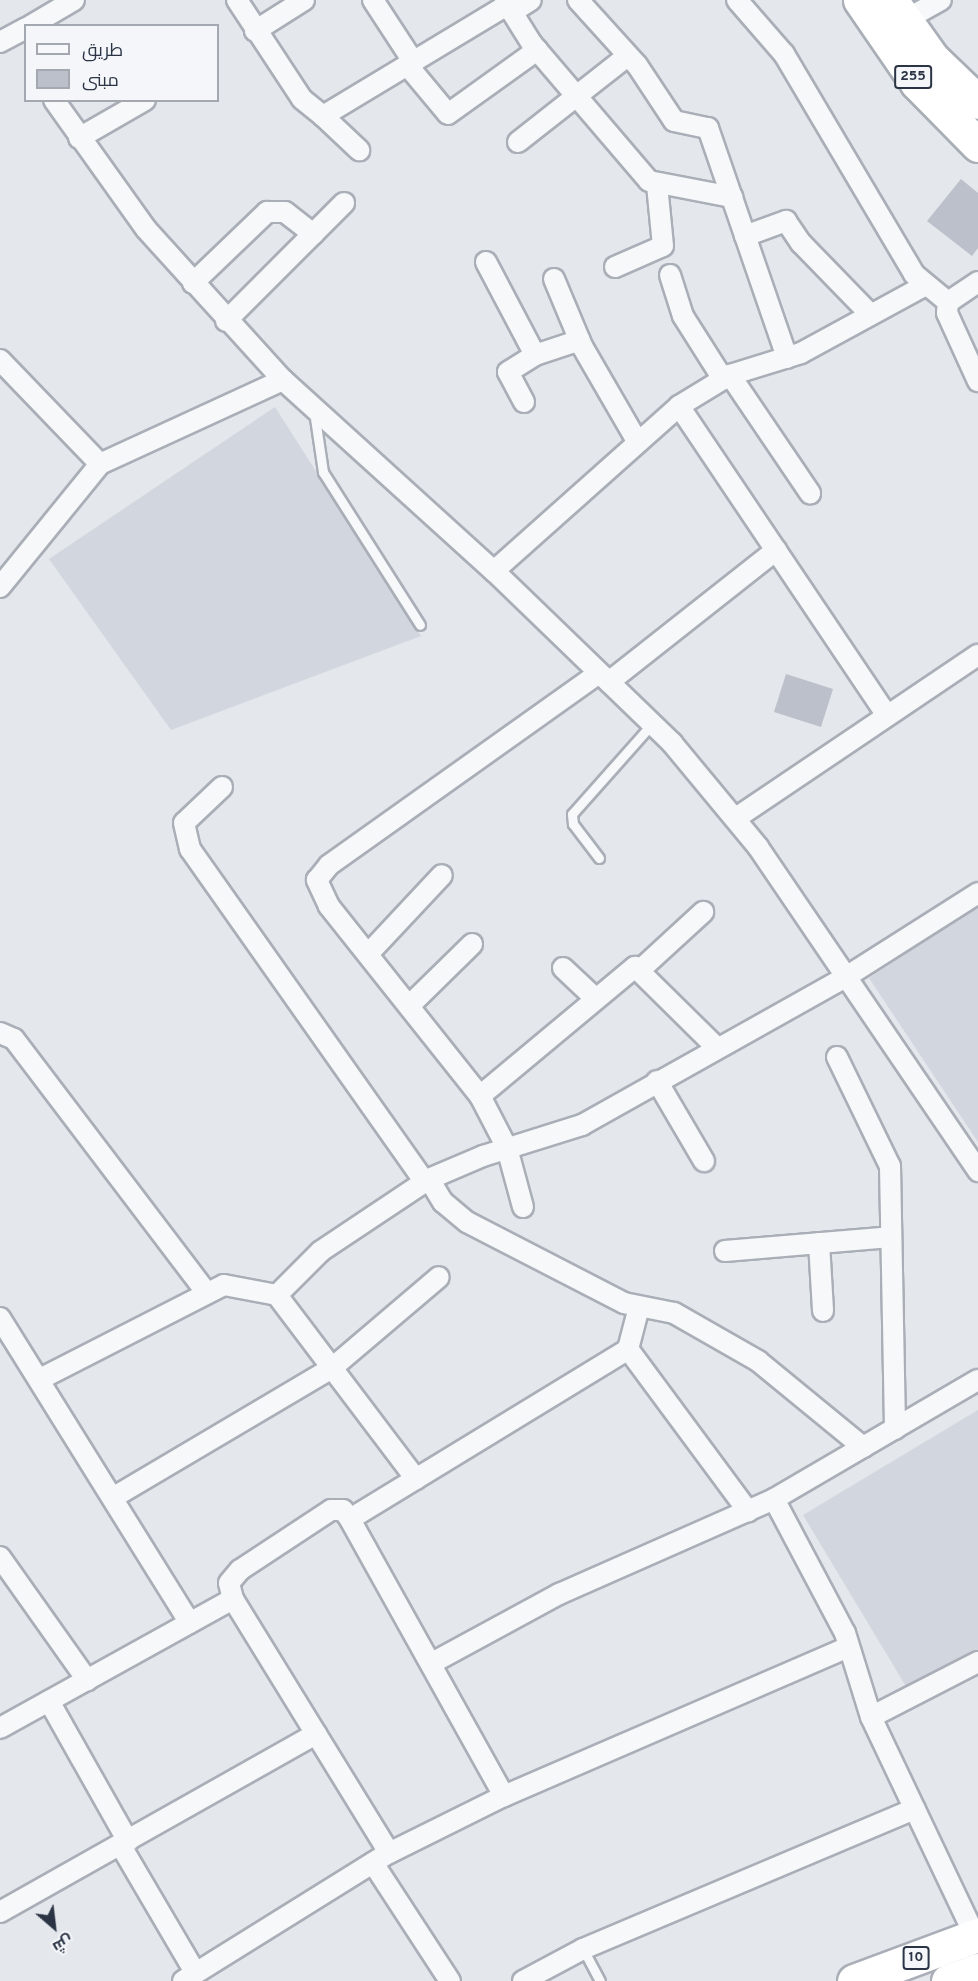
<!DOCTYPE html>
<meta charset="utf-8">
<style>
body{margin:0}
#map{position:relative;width:978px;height:1981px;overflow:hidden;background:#e4e7ec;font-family:Overpass,Cairo,sans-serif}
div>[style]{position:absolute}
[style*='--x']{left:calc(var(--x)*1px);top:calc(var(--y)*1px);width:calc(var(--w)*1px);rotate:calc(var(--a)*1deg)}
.built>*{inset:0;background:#d2d6de}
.building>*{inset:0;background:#bbc0ca}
.roads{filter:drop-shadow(2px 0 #a9aeb7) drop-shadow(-2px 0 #a9aeb7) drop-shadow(0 2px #a9aeb7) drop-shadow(0 -2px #a9aeb7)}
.lane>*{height:9px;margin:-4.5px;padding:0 4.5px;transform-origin:4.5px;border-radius:4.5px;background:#f7f8fa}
.street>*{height:20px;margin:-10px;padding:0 10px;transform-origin:10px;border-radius:10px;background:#f7f8fa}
.highway>*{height:33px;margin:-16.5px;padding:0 16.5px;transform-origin:16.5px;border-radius:16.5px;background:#fff}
span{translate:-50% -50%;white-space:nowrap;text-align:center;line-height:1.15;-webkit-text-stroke:5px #f4f6f9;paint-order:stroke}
.shield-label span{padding:2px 4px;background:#f4f6f9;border:2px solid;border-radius:4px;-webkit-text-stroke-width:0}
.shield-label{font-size:14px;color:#2b3445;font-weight:700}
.legend{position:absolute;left:24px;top:24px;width:195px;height:78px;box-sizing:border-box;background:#f4f6f9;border:2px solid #a4a8b1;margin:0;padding:8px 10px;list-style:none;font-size:18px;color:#2b3445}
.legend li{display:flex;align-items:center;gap:12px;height:30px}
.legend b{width:30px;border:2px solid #a4a8b1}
.north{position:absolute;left:24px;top:1897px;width:60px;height:60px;-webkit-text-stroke:4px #f4f6f9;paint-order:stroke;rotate:152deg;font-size:16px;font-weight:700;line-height:24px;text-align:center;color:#2b3445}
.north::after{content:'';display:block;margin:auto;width:21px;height:27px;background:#2b3445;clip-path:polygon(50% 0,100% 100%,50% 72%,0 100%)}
</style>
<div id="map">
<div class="built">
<i style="clip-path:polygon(275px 407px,421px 636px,171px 730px,49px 559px)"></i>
<i style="clip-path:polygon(978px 906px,978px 1142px,869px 978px)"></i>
<i style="clip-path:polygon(978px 1410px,978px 1659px,913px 1698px,803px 1515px)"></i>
</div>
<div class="building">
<i style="clip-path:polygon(961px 179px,978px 193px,978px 248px,972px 256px,927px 221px)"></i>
<i style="clip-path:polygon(786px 674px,833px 689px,821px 727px,774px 712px)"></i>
</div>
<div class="roads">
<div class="lane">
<i style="--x:314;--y:411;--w:62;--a:81.6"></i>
<i style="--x:323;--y:472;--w:181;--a:57.6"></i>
<i style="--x:599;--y:858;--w:43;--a:-127.4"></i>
<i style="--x:573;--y:824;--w:10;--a:-96"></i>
<i style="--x:572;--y:814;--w:120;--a:-48.4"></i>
<i style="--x:583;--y:1949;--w:36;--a:62"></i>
</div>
<div class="street">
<i style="--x:237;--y:0;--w:118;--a:56.7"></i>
<i style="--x:302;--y:99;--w:27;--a:39"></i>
<i style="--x:323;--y:116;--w:215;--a:-31.1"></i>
<i style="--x:373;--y:0;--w:75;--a:56.9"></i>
<i style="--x:578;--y:0;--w:88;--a:47.8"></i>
<i style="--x:637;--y:65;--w:67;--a:56.5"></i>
<i style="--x:674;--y:121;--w:35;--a:12"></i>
<i style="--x:708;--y:128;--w:243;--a:71"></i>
<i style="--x:737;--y:0;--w:72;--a:49"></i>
<i style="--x:784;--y:54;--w:256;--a:59.4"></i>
<i style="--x:914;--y:274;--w:44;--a:39.5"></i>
<i style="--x:505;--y:2;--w:12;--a:55"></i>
<i style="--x:512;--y:12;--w:22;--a:-32"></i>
<i style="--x:512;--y:12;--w:38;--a:58"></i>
<i style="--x:532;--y:44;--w:180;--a:49.5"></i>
<i style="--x:649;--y:181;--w:85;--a:10.9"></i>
<i style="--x:905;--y:20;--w:41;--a:-29.1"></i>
<i style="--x:30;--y:26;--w:51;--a:-30.6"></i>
<i style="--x:255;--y:31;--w:58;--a:-32.3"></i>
<i style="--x:0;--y:42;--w:30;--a:-28"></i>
<i style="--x:408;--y:66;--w:62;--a:50.2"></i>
<i style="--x:448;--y:114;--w:110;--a:-35.7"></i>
<i style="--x:54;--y:100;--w:158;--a:54.5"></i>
<i style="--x:146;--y:229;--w:204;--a:47.8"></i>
<i style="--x:283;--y:380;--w:285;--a:42.2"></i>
<i style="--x:494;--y:571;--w:248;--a:44"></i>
<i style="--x:672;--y:743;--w:135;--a:50.4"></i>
<i style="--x:758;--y:847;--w:392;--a:55.8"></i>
<i style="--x:323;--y:116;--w:50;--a:43.4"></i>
<i style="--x:79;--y:138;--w:76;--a:-29.9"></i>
<i style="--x:518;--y:142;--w:137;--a:-38.2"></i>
<i style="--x:745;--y:236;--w:44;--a:-20.1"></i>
<i style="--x:786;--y:221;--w:27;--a:56"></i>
<i style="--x:801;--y:243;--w:100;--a:45.8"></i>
<i style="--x:486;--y:262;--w:105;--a:62.2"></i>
<i style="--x:535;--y:355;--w:47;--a:-18.4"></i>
<i style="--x:615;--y:267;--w:52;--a:-23.6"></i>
<i style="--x:663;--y:246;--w:61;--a:-95.6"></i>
<i style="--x:670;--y:275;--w:43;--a:72.4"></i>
<i style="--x:683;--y:316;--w:75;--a:57.6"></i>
<i style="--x:554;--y:279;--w:73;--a:67.3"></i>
<i style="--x:582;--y:346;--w:110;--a:59.9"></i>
<i style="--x:978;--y:282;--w:36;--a:146"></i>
<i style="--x:948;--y:302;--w:11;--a:95"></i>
<i style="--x:947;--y:313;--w:75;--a:65.5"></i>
<i style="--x:193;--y:283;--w:103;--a:-43.8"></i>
<i style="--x:267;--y:212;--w:18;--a:0"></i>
<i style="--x:285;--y:212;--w:36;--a:38"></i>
<i style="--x:226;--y:321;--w:167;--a:-45"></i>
<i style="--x:0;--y:360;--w:144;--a:46.1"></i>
<i style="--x:730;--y:375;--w:143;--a:55.9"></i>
<i style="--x:524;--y:402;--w:34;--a:-118"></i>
<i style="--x:508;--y:372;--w:32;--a:-32"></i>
<i style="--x:679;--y:406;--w:371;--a:56.1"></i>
<i style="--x:494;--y:571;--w:248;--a:-41.7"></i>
<i style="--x:679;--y:406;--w:60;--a:-31.3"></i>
<i style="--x:730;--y:375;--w:74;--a:-17.2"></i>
<i style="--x:801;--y:353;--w:140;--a:-28.6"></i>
<i style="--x:0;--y:587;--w:159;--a:-50.9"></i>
<i style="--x:100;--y:464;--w:201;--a:-24.7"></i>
<i style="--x:609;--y:682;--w:213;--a:-38.3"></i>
<i style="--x:222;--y:787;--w:52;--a:136.5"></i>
<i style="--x:184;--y:823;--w:27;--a:77"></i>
<i style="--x:190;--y:849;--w:408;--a:54.8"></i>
<i style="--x:736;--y:818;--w:292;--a:-34"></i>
<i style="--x:370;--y:952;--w:105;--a:-46.9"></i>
<i style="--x:563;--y:968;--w:44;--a:43.2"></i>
<i style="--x:640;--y:970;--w:86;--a:-42.6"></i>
<i style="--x:410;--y:1005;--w:87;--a:-44.5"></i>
<i style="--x:0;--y:1033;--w:15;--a:23"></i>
<i style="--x:14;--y:1039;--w:318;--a:52.8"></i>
<i style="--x:837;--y:1057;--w:121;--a:64.1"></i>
<i style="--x:890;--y:1166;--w:263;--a:88.9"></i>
<i style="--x:657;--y:1081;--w:93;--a:59.6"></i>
<i style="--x:480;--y:1096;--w:202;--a:-39.8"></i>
<i style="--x:635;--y:967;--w:112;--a:44.6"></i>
<i style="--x:429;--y:1179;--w:27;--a:59"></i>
<i style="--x:443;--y:1202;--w:31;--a:40"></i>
<i style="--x:467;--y:1222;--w:177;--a:27.3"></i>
<i style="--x:624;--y:1303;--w:51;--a:11.3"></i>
<i style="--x:674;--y:1313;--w:97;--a:29.7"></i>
<i style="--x:758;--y:1361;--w:136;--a:39.3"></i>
<i style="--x:523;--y:1207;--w:61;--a:-105.2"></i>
<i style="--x:507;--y:1148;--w:59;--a:-117.4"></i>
<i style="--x:480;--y:1096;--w:243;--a:-128.5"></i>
<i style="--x:329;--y:906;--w:29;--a:-115"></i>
<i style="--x:317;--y:880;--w:19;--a:-51"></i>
<i style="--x:329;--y:865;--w:331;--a:-35.4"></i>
<i style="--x:819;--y:1243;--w:68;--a:86.6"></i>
<i style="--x:725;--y:1251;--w:166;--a:-4.8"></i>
<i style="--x:0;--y:1318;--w:359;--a:58.1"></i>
<i style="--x:628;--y:1349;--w:202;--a:53.5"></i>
<i style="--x:42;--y:1378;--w:204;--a:-27.1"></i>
<i style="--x:224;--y:1285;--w:54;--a:10.7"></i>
<i style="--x:416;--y:1479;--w:231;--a:-127.1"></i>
<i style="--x:277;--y:1295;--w:62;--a:-45"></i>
<i style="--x:321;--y:1251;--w:130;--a:-33.7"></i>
<i style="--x:429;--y:1179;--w:59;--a:-23.1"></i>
<i style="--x:483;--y:1156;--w:104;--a:-17.4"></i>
<i style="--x:582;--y:1125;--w:306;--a:-29.3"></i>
<i style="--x:849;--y:975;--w:153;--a:-32.4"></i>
<i style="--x:114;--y:1497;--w:253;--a:-30.6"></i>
<i style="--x:332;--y:1368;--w:140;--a:-40.4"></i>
<i style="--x:774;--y:1499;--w:152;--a:62.1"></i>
<i style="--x:845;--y:1633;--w:88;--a:72.8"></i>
<i style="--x:871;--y:1717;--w:242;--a:64.6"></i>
<i style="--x:0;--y:1557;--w:151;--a:54.7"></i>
<i style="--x:233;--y:1599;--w:16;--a:-104"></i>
<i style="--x:229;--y:1583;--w:17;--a:-50"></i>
<i style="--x:240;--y:1570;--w:109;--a:-33.4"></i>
<i style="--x:331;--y:1510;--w:12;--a:0"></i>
<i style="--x:343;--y:1510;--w:11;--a:52"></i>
<i style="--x:432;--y:1663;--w:145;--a:-28.5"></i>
<i style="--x:559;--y:1594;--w:235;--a:-23.8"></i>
<i style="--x:774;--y:1499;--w:236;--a:-30.3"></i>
<i style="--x:49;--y:1701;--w:161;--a:60.6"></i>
<i style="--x:871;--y:1717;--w:120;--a:-27.2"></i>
<i style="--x:0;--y:1728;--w:266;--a:-29"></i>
<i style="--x:233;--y:1599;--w:298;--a:58.4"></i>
<i style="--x:504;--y:1796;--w:317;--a:-119.1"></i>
<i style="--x:350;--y:1519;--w:326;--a:-31.4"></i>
<i style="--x:628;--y:1349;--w:43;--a:-75.3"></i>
<i style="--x:121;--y:1846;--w:146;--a:59.6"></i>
<i style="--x:373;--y:1863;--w:141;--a:56.9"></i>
<i style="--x:0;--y:1912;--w:363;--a:-29.4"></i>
<i style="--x:183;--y:1981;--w:243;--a:-31.9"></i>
<i style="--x:389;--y:1853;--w:128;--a:-26.4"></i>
<i style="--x:504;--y:1796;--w:375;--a:-23.4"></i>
<i style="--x:523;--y:1981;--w:68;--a:-28.1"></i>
<i style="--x:583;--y:1949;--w:360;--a:-22.9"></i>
</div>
<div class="highway">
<i style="--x:860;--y:0;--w:101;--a:55.5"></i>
<i style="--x:917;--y:83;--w:87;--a:45.5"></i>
<i style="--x:891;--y:0;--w:72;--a:54.6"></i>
<i style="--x:933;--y:59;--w:62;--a:43.7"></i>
<i style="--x:854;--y:1981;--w:132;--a:-20.4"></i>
<i style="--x:948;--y:1981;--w:32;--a:-20"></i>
</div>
</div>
<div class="shield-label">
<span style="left:913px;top:77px">255</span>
<span style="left:916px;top:1958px">10</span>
</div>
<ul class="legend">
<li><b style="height:8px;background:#f7f8fa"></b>طريق</li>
<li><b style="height:16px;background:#bbc0ca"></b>مبنى</li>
</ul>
<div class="north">ش</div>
</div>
